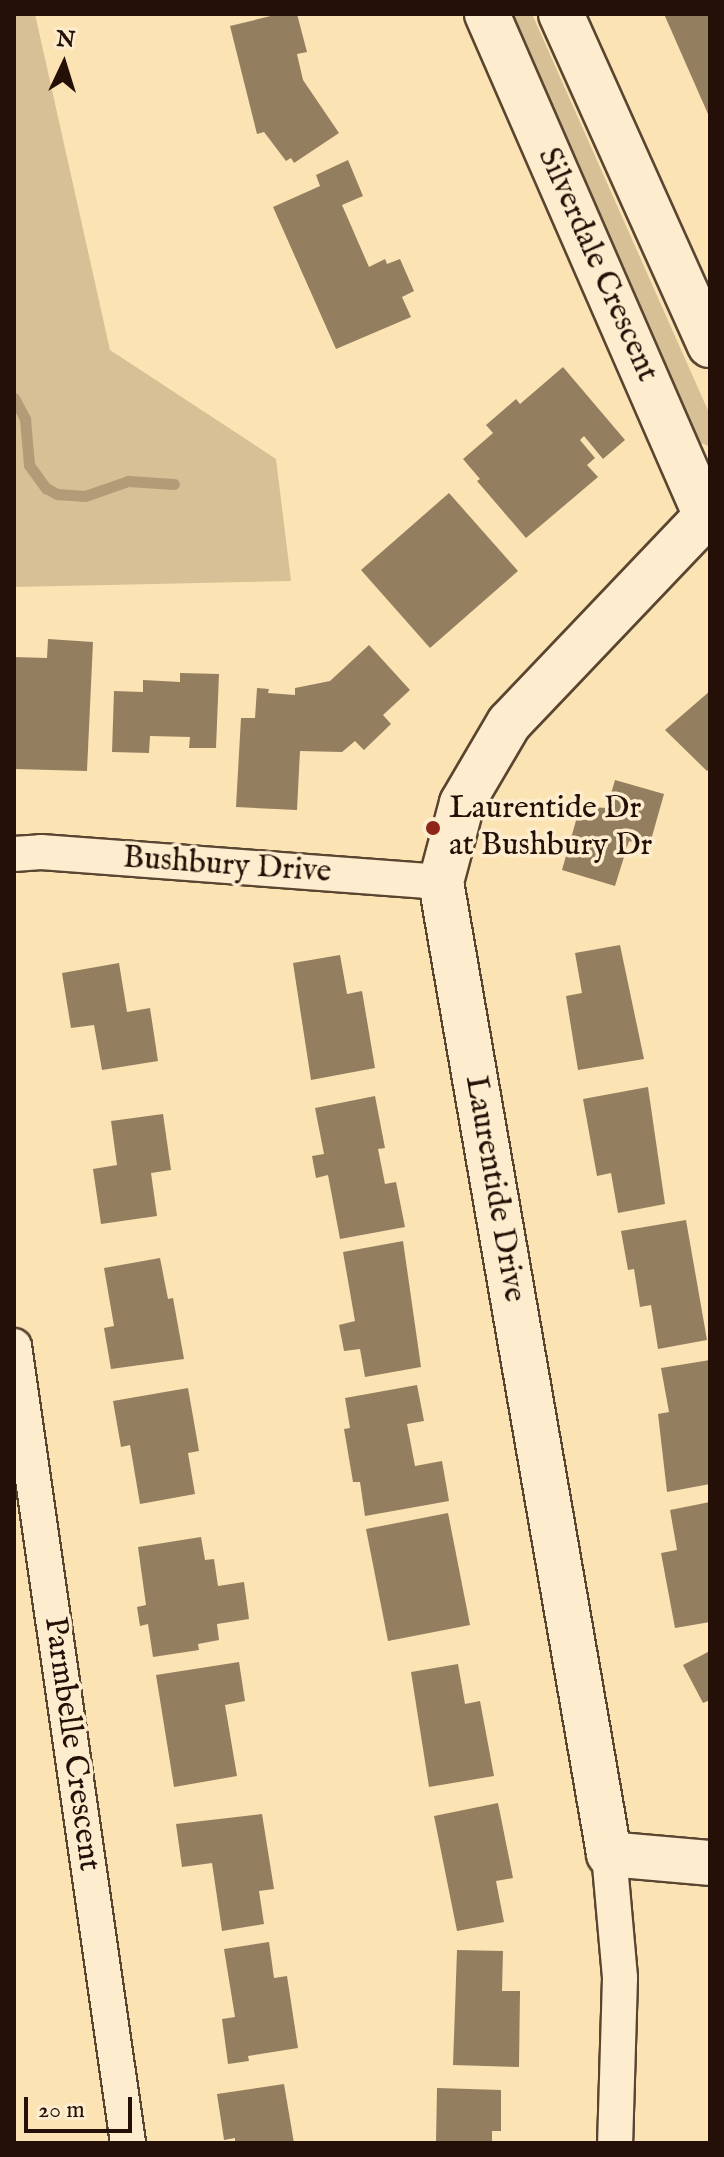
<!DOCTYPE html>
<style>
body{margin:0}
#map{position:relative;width:724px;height:2157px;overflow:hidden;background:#fce3b3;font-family:"IM FELL English",serif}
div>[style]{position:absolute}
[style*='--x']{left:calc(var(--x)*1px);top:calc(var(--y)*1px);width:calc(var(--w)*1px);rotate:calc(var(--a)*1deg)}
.green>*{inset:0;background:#d7bf96}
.stream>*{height:11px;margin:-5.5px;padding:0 5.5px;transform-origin:5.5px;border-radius:5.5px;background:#b39b78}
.building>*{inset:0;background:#947e60}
.roads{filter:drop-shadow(2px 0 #5a4531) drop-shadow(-2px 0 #5a4531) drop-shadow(0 2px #5a4531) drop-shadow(0 -2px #5a4531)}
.minor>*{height:34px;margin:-17px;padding:0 17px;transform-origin:17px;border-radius:17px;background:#fdedce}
.tertiary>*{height:44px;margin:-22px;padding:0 22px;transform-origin:22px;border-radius:22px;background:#fdedce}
.dots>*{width:22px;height:22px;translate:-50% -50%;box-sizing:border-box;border:4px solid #fdedce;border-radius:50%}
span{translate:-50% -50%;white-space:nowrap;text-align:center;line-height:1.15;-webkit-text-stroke:7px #fdedce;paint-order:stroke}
.street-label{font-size:32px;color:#241006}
.poi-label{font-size:32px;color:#241006}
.left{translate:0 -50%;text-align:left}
.frame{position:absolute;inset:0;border:16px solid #241006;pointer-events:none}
.north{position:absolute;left:24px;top:24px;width:80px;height:80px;-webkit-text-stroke:6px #fdedce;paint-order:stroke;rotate:4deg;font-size:22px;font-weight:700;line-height:32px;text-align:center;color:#241006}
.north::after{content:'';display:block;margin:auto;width:28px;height:36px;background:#241006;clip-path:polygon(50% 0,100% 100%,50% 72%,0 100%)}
.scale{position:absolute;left:24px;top:2097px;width:108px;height:36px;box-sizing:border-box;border:4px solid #241006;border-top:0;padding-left:10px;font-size:24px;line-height:28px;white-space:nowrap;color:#241006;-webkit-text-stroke:6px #fdedce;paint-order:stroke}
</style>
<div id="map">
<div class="green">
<i style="clip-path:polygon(14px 14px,35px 14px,110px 350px,276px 459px,291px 581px,14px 587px)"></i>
<i style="clip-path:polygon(509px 14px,532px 14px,710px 415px,709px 446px,698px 442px)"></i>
</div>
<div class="stream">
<i style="--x:14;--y:398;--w:24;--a:62"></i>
<i style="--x:25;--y:419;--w:46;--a:85"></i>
<i style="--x:29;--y:465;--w:29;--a:54"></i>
<i style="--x:46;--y:488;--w:13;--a:29"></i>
<i style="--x:57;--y:494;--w:28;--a:4"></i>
<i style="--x:85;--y:496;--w:46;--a:-19.2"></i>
<i style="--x:128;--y:481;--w:46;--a:3.7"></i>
</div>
<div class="building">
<i style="clip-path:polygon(279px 14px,297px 14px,307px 52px,297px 54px,303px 80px,339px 133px,294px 163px,291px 158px,286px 161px,264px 132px,257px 134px,230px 26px)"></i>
<i style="clip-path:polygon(664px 14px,710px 14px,710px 113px,708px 114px)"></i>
<i style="clip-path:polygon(348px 160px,363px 196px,342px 205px,369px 267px,385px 259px,387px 264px,400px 259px,414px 291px,402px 297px,411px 317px,336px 349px,273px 207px,320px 186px,316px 175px)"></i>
<i style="clip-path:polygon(563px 367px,625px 440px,603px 459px,584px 436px,580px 440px,595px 458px,587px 465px,598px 477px,526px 538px,477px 481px,480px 479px,463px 459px,493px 433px,486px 425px,516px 399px,520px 404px)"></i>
<i style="clip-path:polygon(449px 493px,518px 571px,430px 648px,361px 570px)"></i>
<i style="clip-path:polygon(48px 639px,93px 642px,87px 771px,14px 769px,14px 657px,47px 658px)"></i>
<i style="clip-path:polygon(369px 645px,410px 690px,383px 715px,391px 724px,364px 750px,355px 741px,342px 752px,300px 751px,297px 810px,236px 807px,241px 718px,255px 718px,257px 688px,269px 689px,268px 693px,295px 695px,295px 688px,330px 681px)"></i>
<i style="clip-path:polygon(180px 673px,219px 674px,216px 748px,189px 748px,190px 737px,150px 736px,149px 753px,112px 752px,114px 691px,143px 692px,143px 680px,180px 682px)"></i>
<i style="clip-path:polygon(710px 691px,710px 768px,707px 771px,665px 730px)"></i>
<i style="clip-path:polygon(615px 780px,664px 794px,649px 847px,629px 841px,615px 886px,562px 870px,577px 817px,585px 820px,589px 807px,607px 808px)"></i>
<i style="clip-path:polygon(620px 945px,644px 1059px,578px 1070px,566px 996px,582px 993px,575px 953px)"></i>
<i style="clip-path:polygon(340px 955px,347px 994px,362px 991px,375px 1068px,311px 1080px,293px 963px)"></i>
<i style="clip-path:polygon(119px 963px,127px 1012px,150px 1008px,158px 1061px,102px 1070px,94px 1025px,71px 1028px,62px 973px)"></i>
<i style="clip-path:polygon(648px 1087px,665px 1204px,618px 1213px,611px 1173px,597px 1176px,583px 1099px)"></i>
<i style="clip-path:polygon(375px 1096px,385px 1148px,378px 1149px,385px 1184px,396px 1182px,405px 1227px,340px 1239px,328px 1175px,316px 1178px,312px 1156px,324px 1154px,315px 1108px)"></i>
<i style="clip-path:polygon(163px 1114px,171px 1170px,151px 1173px,157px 1216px,101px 1224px,93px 1169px,117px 1165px,111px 1121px)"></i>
<i style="clip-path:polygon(686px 1220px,707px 1340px,658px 1349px,651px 1305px,640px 1307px,634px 1269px,628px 1270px,621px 1231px)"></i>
<i style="clip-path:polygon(403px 1241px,421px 1367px,365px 1377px,360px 1349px,344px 1351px,339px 1325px,355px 1321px,343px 1252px)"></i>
<i style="clip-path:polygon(160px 1258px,168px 1299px,173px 1298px,184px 1359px,111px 1369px,104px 1328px,114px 1326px,104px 1268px)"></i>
<i style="clip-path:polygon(710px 1360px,710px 1484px,667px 1492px,658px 1414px,669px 1412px,661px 1368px)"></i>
<i style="clip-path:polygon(417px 1385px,424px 1421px,407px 1424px,415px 1466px,442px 1461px,449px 1501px,365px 1516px,360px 1482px,353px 1482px,344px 1429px,350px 1428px,345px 1398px)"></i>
<i style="clip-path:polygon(188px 1388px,199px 1451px,188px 1453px,195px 1494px,140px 1504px,130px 1445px,121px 1447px,113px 1401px)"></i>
<i style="clip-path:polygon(710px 1502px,710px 1622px,675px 1628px,661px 1553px,677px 1550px,670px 1510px)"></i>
<i style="clip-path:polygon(448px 1513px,470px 1625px,388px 1641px,366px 1529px)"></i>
<i style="clip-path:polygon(201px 1537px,205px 1560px,214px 1559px,218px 1586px,244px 1582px,249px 1619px,217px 1624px,219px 1640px,198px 1644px,199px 1650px,153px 1657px,148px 1624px,140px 1626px,137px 1607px,146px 1605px,138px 1547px)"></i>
<i style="clip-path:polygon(710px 1651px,710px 1700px,703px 1703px,683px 1665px)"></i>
<i style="clip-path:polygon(239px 1662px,245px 1701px,225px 1705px,237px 1776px,174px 1787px,156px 1675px)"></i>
<i style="clip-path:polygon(458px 1664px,465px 1704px,480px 1701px,494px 1776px,429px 1787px,411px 1672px)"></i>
<i style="clip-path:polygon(498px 1803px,513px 1878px,496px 1881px,504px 1922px,457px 1931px,434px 1816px)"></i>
<i style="clip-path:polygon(262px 1814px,274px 1889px,259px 1891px,264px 1924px,222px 1931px,212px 1863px,182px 1867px,176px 1824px)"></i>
<i style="clip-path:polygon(269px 1942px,274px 1978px,287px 1976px,298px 2048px,248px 2056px,249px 2061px,228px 2064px,222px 2019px,235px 2017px,224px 1949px)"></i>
<i style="clip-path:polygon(457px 1950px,503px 1951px,502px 1991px,520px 1991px,519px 2067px,453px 2065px)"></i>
<i style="clip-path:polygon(284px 2084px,294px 2143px,235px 2143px,235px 2138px,224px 2140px,217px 2094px)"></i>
<i style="clip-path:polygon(437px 2088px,501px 2090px,501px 2131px,492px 2131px,492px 2143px,436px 2143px)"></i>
</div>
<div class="roads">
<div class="minor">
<i style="--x:14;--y:854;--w:27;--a:-4"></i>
<i style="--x:41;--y:852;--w:401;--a:4.3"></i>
<i style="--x:14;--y:1346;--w:805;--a:81.86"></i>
<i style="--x:609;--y:1854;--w:124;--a:84.9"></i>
<i style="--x:620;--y:1978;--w:165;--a:91.7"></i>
</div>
<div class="tertiary">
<i style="--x:487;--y:14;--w:548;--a:66.43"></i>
<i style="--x:561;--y:14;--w:363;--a:65.8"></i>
<i style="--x:710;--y:512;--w:291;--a:133.6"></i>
<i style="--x:509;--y:723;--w:93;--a:120.4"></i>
<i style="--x:462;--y:803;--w:82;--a:104.9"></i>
<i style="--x:441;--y:882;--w:986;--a:80.19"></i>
<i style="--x:609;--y:1854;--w:101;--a:5.1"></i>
</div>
</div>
<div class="dots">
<i style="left:433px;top:828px;background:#8f2418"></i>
</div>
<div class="street-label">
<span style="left:597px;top:265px;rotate:66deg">Silverdale Crescent</span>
<span style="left:227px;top:866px;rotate:4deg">Bushbury Drive</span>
<span style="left:494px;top:1189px;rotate:80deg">Laurentide Drive</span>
<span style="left:71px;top:1744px;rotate:82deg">Parmbelle Crescent</span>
</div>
<div class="poi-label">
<span class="left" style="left:449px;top:828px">Laurentide Dr<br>at Bushbury Dr</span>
</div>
<div class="frame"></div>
<div class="north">N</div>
<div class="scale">20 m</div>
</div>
